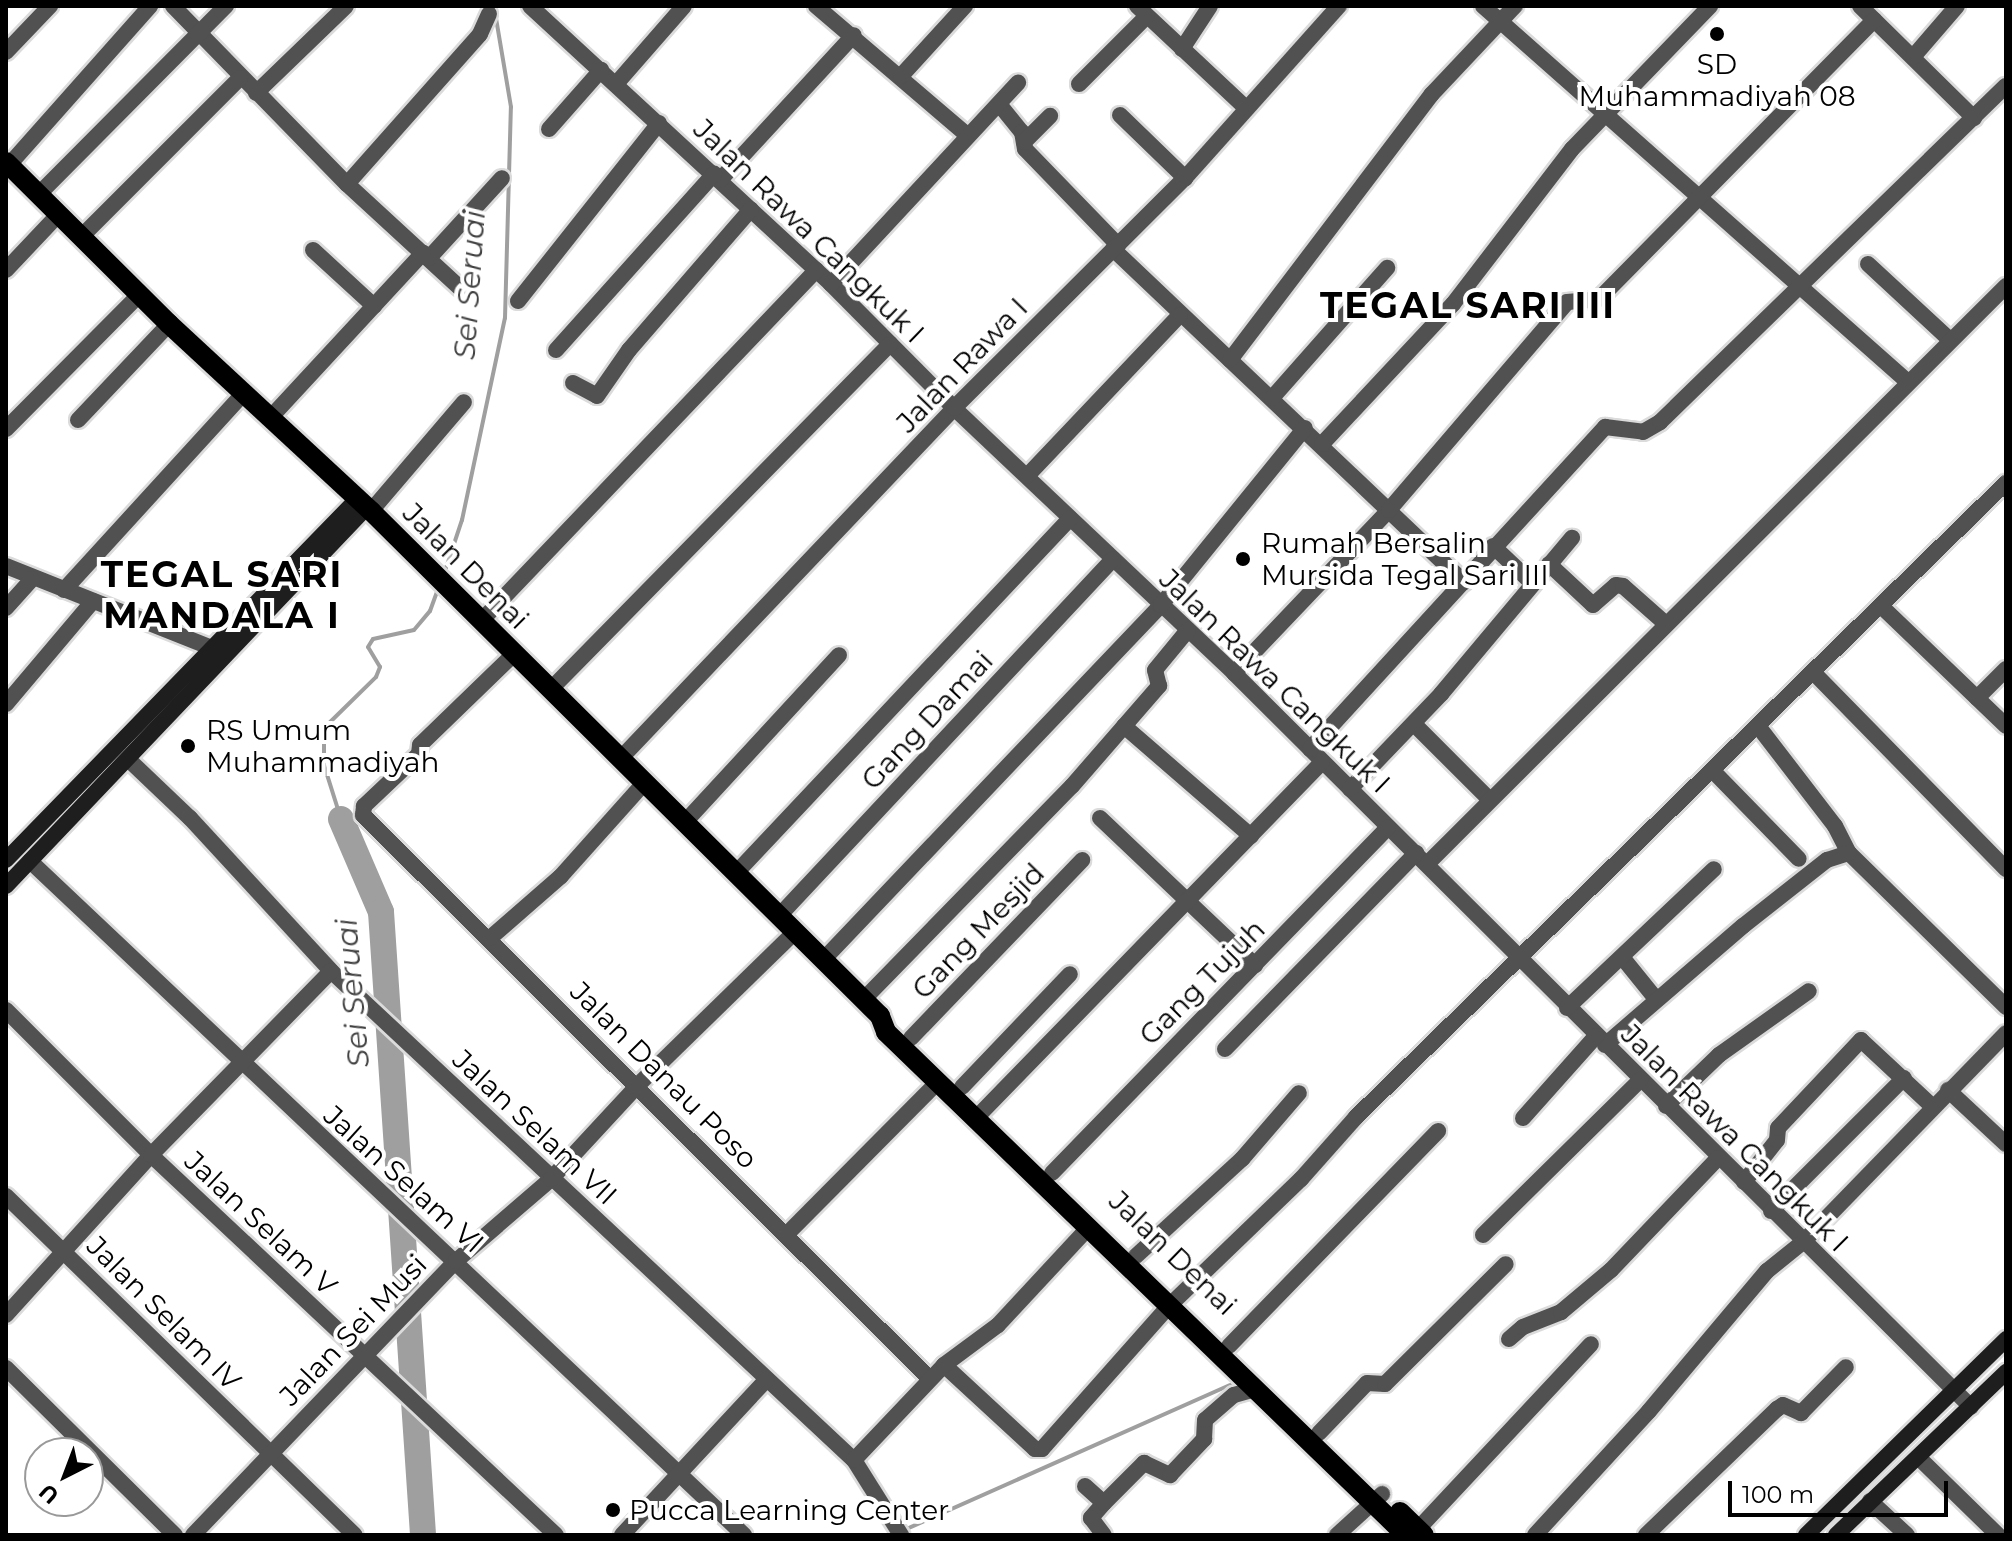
<!DOCTYPE html>
<style>
body{margin:0}
#map{position:relative;width:2012px;height:1541px;overflow:hidden;background:#fff;font-family:Montserrat,sans-serif}
div>[style]{position:absolute}
[style*='--x']{left:calc(var(--x)*1px);top:calc(var(--y)*1px);width:calc(var(--w)*1px);rotate:calc(var(--a)*1deg)}
.stream>*{height:4px;margin:-2px;padding:0 2px;transform-origin:2px;border-radius:2px;background:#9f9f9f}
.river>*{height:26px;margin:-13px;padding:0 13px;transform-origin:13px;border-radius:13px;background:#9f9f9f}
.roads{filter:drop-shadow(2px 0 #dbdbdb) drop-shadow(-2px 0 #dbdbdb) drop-shadow(0 2px #dbdbdb) drop-shadow(0 -2px #dbdbdb)}
.street>*{height:16px;margin:-8px;padding:0 8px;transform-origin:8px;border-radius:8px;background:#515151}
.secondary>*{height:16px;margin:-8px;padding:0 8px;transform-origin:8px;border-radius:8px;background:#1e1e1e}
.primary>*{height:20px;margin:-10px;padding:0 10px;transform-origin:10px;border-radius:10px;background:#000}
.dots>*{width:22px;height:22px;translate:-50% -50%;box-sizing:border-box;border:4px solid #fff;border-radius:50%}
span{translate:-50% -50%;white-space:nowrap;text-align:center;line-height:1.15;-webkit-text-stroke:8px #fff;paint-order:stroke}
.poi-label{font-size:28px;color:#000}
.left{translate:0 -50%;text-align:left}
.street-label{font-size:28px;color:#000}
.water-label{font-size:30px;color:#404040;font-style:italic}
.district-label{font-size:36px;color:#000;font-weight:700;letter-spacing:2px}
.frame{position:absolute;inset:0;border:8px solid #000;pointer-events:none}
.north{position:absolute;left:24px;top:1437px;width:80px;height:80px;box-sizing:border-box;background:#fff;border:2px solid #999;border-radius:50%;rotate:222deg;font-size:22px;font-weight:700;line-height:32px;text-align:center;color:#000}
.north::after{content:'';display:block;margin:auto;width:28px;height:36px;background:#000;clip-path:polygon(50% 0,100% 100%,50% 72%,0 100%)}
.scale{position:absolute;left:1728px;top:1481px;width:220px;height:36px;box-sizing:border-box;border:4px solid #000;border-top:0;padding-left:10px;font-size:24px;line-height:28px;white-space:nowrap;color:#000;-webkit-text-stroke:6px #fff;paint-order:stroke}
</style>
<div id="map">
<div class="stream">
<i style="--x:444;--y:574;--w:57;--a:-71.6"></i>
<i style="--x:462;--y:520;--w:207;--a:-78"></i>
<i style="--x:505;--y:318;--w:211;--a:-88.4"></i>
<i style="--x:511;--y:107;--w:102;--a:-99.6"></i>
<i style="--x:341;--y:819;--w:57;--a:-107.5"></i>
<i style="--x:324;--y:765;--w:37;--a:-90"></i>
<i style="--x:324;--y:728;--w:73;--a:-44.4"></i>
<i style="--x:376;--y:677;--w:11;--a:-68"></i>
<i style="--x:380;--y:667;--w:23;--a:-121"></i>
<i style="--x:368;--y:647;--w:9;--a:-58"></i>
<i style="--x:373;--y:639;--w:42;--a:-12.4"></i>
<i style="--x:414;--y:630;--w:25;--a:-50"></i>
<i style="--x:430;--y:611;--w:27;--a:-70"></i>
<i style="--x:902;--y:1531;--w:359;--a:-24"></i>
</div>
<div class="river">
<i style="--x:341;--y:819;--w:101;--a:66.7"></i>
<i style="--x:381;--y:912;--w:624;--a:86.14"></i>
</div>
<div class="roads">
<div class="street">
<i style="--x:173;--y:6;--w:249;--a:45.7"></i>
<i style="--x:347;--y:184;--w:154;--a:42.6"></i>
<i style="--x:530;--y:6;--w:410;--a:42.7"></i>
<i style="--x:831;--y:284;--w:175;--a:45.2"></i>
<i style="--x:954;--y:408;--w:386;--a:43.4"></i>
<i style="--x:1234;--y:673;--w:1040;--a:44.88"></i>
<i style="--x:816;--y:6;--w:200;--a:40.5"></i>
<i style="--x:1137;--y:6;--w:149;--a:43.1"></i>
<i style="--x:1483;--y:6;--w:567;--a:41.5"></i>
<i style="--x:1860;--y:6;--w:160;--a:44.5"></i>
<i style="--x:1182;--y:49;--w:51;--a:-56.9"></i>
<i style="--x:6;--y:52;--w:64;--a:-46.3"></i>
<i style="--x:1913;--y:57;--w:67;--a:-49.2"></i>
<i style="--x:901;--y:76;--w:95;--a:-47.6"></i>
<i style="--x:616;--y:84;--w:103;--a:-48.9"></i>
<i style="--x:1079;--y:84;--w:96;--a:-45"></i>
<i style="--x:256;--y:93;--w:125;--a:-44"></i>
<i style="--x:999;--y:104;--w:36;--a:51"></i>
<i style="--x:1022;--y:132;--w:17;--a:80"></i>
<i style="--x:1025;--y:149;--w:134;--a:45.9"></i>
<i style="--x:1120;--y:115;--w:91;--a:44.1"></i>
<i style="--x:549;--y:129;--w:79;--a:-48.6"></i>
<i style="--x:1024;--y:142;--w:37;--a:-45"></i>
<i style="--x:9;--y:165;--w:213;--a:-48.4"></i>
<i style="--x:720;--y:180;--w:197;--a:-47.3"></i>
<i style="--x:347;--y:184;--w:200;--a:-48.4"></i>
<i style="--x:480;--y:34;--w:22;--a:-66"></i>
<i style="--x:38;--y:195;--w:267;--a:-45.2"></i>
<i style="--x:81;--y:237;--w:225;--a:-45"></i>
<i style="--x:1113;--y:249;--w:484;--a:43.5"></i>
<i style="--x:313;--y:250;--w:83;--a:42.6"></i>
<i style="--x:429;--y:258;--w:108;--a:-47.6"></i>
<i style="--x:1868;--y:264;--w:112;--a:42.8"></i>
<i style="--x:6;--y:270;--w:77;--a:-46.6"></i>
<i style="--x:831;--y:284;--w:275;--a:-47.1"></i>
<i style="--x:518;--y:301;--w:227;--a:-51.6"></i>
<i style="--x:556;--y:350;--w:237;--a:-48.1"></i>
<i style="--x:1230;--y:360;--w:334;--a:-52.8"></i>
<i style="--x:1432;--y:94;--w:121;--a:-46.7"></i>
<i style="--x:573;--y:383;--w:27;--a:28"></i>
<i style="--x:597;--y:396;--w:56;--a:-55.2"></i>
<i style="--x:629;--y:350;--w:186;--a:-49.1"></i>
<i style="--x:1272;--y:398;--w:174;--a:-48.5"></i>
<i style="--x:271;--y:417;--w:224;--a:-47.2"></i>
<i style="--x:78;--y:420;--w:132;--a:-46.5"></i>
<i style="--x:6;--y:429;--w:190;--a:-45.2"></i>
<i style="--x:1322;--y:444;--w:192;--a:-46.9"></i>
<i style="--x:1453;--y:304;--w:195;--a:-52.5"></i>
<i style="--x:1572;--y:149;--w:199;--a:-46"></i>
<i style="--x:1027;--y:476;--w:222;--a:-46.5"></i>
<i style="--x:371;--y:511;--w:143;--a:-49.5"></i>
<i style="--x:1493;--y:546;--w:54;--a:43.5"></i>
<i style="--x:1549;--y:564;--w:60;--a:43"></i>
<i style="--x:1593;--y:605;--w:30;--a:-41"></i>
<i style="--x:1616;--y:585;--w:7;--a:8"></i>
<i style="--x:1623;--y:586;--w:57;--a:41.5"></i>
<i style="--x:6;--y:566;--w:222;--a:21.7"></i>
<i style="--x:64;--y:590;--w:267;--a:-47.6"></i>
<i style="--x:1881;--y:606;--w:173;--a:43.8"></i>
<i style="--x:6;--y:608;--w:39;--a:-48"></i>
<i style="--x:482;--y:620;--w:484;--a:-46.3"></i>
<i style="--x:515;--y:653;--w:132;--a:135.9"></i>
<i style="--x:420;--y:745;--w:9;--a:96"></i>
<i style="--x:419;--y:754;--w:76;--a:136.6"></i>
<i style="--x:364;--y:806;--w:9;--a:96"></i>
<i style="--x:363;--y:815;--w:800;--a:44.85"></i>
<i style="--x:1813;--y:672;--w:276;--a:45.6"></i>
<i style="--x:1234;--y:673;--w:225;--a:-46.4"></i>
<i style="--x:1389;--y:510;--w:274;--a:-49.4"></i>
<i style="--x:1567;--y:302;--w:32;--a:-5"></i>
<i style="--x:1599;--y:299;--w:392;--a:-45.4"></i>
<i style="--x:551;--y:689;--w:484;--a:-45.5"></i>
<i style="--x:1977;--y:698;--w:41;--a:-45"></i>
<i style="--x:6;--y:704;--w:135;--a:-49.8"></i>
<i style="--x:1414;--y:724;--w:107;--a:45"></i>
<i style="--x:1124;--y:726;--w:168;--a:40.9"></i>
<i style="--x:1758;--y:726;--w:126;--a:52.4"></i>
<i style="--x:1835;--y:826;--w:30;--a:63"></i>
<i style="--x:1849;--y:853;--w:220;--a:44.4"></i>
<i style="--x:1310;--y:749;--w:437;--a:-47.5"></i>
<i style="--x:1605;--y:427;--w:38;--a:7"></i>
<i style="--x:1643;--y:432;--w:20;--a:-30"></i>
<i style="--x:1660;--y:422;--w:482;--a:-44.2"></i>
<i style="--x:621;--y:758;--w:483;--a:-46.4"></i>
<i style="--x:954;--y:408;--w:326;--a:-44.9"></i>
<i style="--x:1185;--y:178;--w:231;--a:-48.2"></i>
<i style="--x:129;--y:760;--w:84;--a:43.6"></i>
<i style="--x:190;--y:818;--w:208;--a:47.3"></i>
<i style="--x:331;--y:971;--w:716;--a:43.08"></i>
<i style="--x:854;--y:1460;--w:89;--a:57.9"></i>
<i style="--x:1712;--y:770;--w:124;--a:45.7"></i>
<i style="--x:1350;--y:789;--w:132;--a:-46.2"></i>
<i style="--x:1441;--y:694;--w:204;--a:-50"></i>
<i style="--x:1100;--y:818;--w:214;--a:43.5"></i>
<i style="--x:685;--y:822;--w:227;--a:-47.3"></i>
<i style="--x:30;--y:861;--w:982;--a:43.35"></i>
<i style="--x:1427;--y:864;--w:818;--a:-44.95"></i>
<i style="--x:736;--y:873;--w:487;--a:-46.7"></i>
<i style="--x:779;--y:916;--w:489;--a:-46.9"></i>
<i style="--x:490;--y:938;--w:94;--a:-41.1"></i>
<i style="--x:561;--y:876;--w:126;--a:-48.2"></i>
<i style="--x:1622;--y:957;--w:54;--a:51"></i>
<i style="--x:823;--y:960;--w:490;--a:-46.4"></i>
<i style="--x:1161;--y:605;--w:228;--a:-50.9"></i>
<i style="--x:863;--y:1000;--w:299;--a:-45.7"></i>
<i style="--x:1072;--y:786;--w:133;--a:-49"></i>
<i style="--x:1159;--y:686;--w:16;--a:-104"></i>
<i style="--x:1155;--y:670;--w:52;--a:-50.5"></i>
<i style="--x:1567;--y:1008;--w:202;--a:-43.4"></i>
<i style="--x:6;--y:1010;--w:205;--a:45"></i>
<i style="--x:151;--y:1155;--w:555;--a:43.18"></i>
<i style="--x:911;--y:1038;--w:247;--a:-46.1"></i>
<i style="--x:1605;--y:1045;--w:182;--a:-40.8"></i>
<i style="--x:1743;--y:926;--w:107;--a:-38.2"></i>
<i style="--x:1827;--y:860;--w:23;--a:-18"></i>
<i style="--x:1225;--y:1049;--w:274;--a:-45.7"></i>
<i style="--x:962;--y:1087;--w:156;--a:-46.3"></i>
<i style="--x:1948;--y:1090;--w:79;--a:43"></i>
<i style="--x:1666;--y:1106;--w:74;--a:-43.9"></i>
<i style="--x:1719;--y:1055;--w:110;--a:-35.4"></i>
<i style="--x:976;--y:1118;--w:496;--a:-45.8"></i>
<i style="--x:1523;--y:1118;--w:110;--a:-48.3"></i>
<i style="--x:1052;--y:1173;--w:482;--a:-45.8"></i>
<i style="--x:1744;--y:1182;--w:53;--a:-51.8"></i>
<i style="--x:1777;--y:1140;--w:12;--a:-85"></i>
<i style="--x:1778;--y:1128;--w:121;--a:-46.7"></i>
<i style="--x:1861;--y:1040;--w:97;--a:42.9"></i>
<i style="--x:6;--y:1196;--w:486;--a:44.2"></i>
<i style="--x:1771;--y:1211;--w:188;--a:-45"></i>
<i style="--x:787;--y:1234;--w:214;--a:-45.2"></i>
<i style="--x:1483;--y:1235;--w:221;--a:-44.6"></i>
<i style="--x:1136;--y:1256;--w:144;--a:-42.5"></i>
<i style="--x:1242;--y:1159;--w:87;--a:-49.2"></i>
<i style="--x:6;--y:1315;--w:216;--a:-47.8"></i>
<i style="--x:151;--y:1155;--w:257;--a:-45.6"></i>
<i style="--x:1509;--y:1339;--w:18;--a:-41"></i>
<i style="--x:1523;--y:1327;--w:41;--a:-21.5"></i>
<i style="--x:1561;--y:1312;--w:65;--a:-40"></i>
<i style="--x:1611;--y:1270;--w:155;--a:-46.3"></i>
<i style="--x:1229;--y:1346;--w:300;--a:-45.8"></i>
<i style="--x:944;--y:1365;--w:124;--a:42.7"></i>
<i style="--x:1035;--y:1449;--w:7;--a:0"></i>
<i style="--x:1042;--y:1449;--w:191;--a:-48.4"></i>
<i style="--x:1169;--y:1306;--w:183;--a:-43.9"></i>
<i style="--x:1301;--y:1179;--w:83;--a:-48.4"></i>
<i style="--x:1356;--y:1117;--w:908;--a:-44.29"></i>
<i style="--x:6;--y:1368;--w:238;--a:44.7"></i>
<i style="--x:1319;--y:1433;--w:69;--a:-46.2"></i>
<i style="--x:1367;--y:1383;--w:18;--a:3"></i>
<i style="--x:1385;--y:1384;--w:170;--a:-44.8"></i>
<i style="--x:1918;--y:1457;--w:112;--a:44.3"></i>
<i style="--x:854;--y:1460;--w:131;--a:-46.5"></i>
<i style="--x:944;--y:1365;--w:67;--a:-36.5"></i>
<i style="--x:998;--y:1325;--w:134;--a:-47.1"></i>
<i style="--x:1085;--y:1486;--w:25;--a:42"></i>
<i style="--x:1104;--y:1503;--w:20;--a:131"></i>
<i style="--x:1091;--y:1518;--w:21;--a:53"></i>
<i style="--x:1870;--y:1501;--w:50;--a:42.6"></i>
<i style="--x:1104;--y:1503;--w:57;--a:-45"></i>
<i style="--x:1144;--y:1463;--w:29;--a:25"></i>
<i style="--x:1170;--y:1475;--w:50;--a:-46.6"></i>
<i style="--x:1204;--y:1439;--w:19;--a:-87"></i>
<i style="--x:1205;--y:1420;--w:38;--a:-41"></i>
<i style="--x:1234;--y:1395;--w:22;--a:-16"></i>
<i style="--x:1418;--y:1529;--w:253;--a:-46.9"></i>
<i style="--x:193;--y:1535;--w:380;--a:-46.2"></i>
<i style="--x:456;--y:1261;--w:125;--a:-40.8"></i>
<i style="--x:551;--y:1179;--w:128;--a:-47.2"></i>
<i style="--x:638;--y:1085;--w:219;--a:-44.3"></i>
<i style="--x:622;--y:1535;--w:212;--a:-47.1"></i>
<i style="--x:1337;--y:1535;--w:61;--a:-42.3"></i>
<i style="--x:1535;--y:1535;--w:168;--a:-47.4"></i>
<i style="--x:1649;--y:1411;--w:183;--a:-49.9"></i>
<i style="--x:1767;--y:1271;--w:46;--a:-38.9"></i>
<i style="--x:1803;--y:1242;--w:291;--a:-45.8"></i>
<i style="--x:1646;--y:1535;--w:182;--a:-43.9"></i>
<i style="--x:1777;--y:1409;--w:7;--a:-34"></i>
<i style="--x:1783;--y:1405;--w:20;--a:24"></i>
<i style="--x:1801;--y:1413;--w:64;--a:-45.6"></i>
</div>
<div class="secondary">
<i style="--x:6;--y:860;--w:505;--a:-45.8"></i>
<i style="--x:6;--y:886;--w:523;--a:-46.39"></i>
<i style="--x:1806;--y:1535;--w:280;--a:-44.4"></i>
<i style="--x:1836;--y:1535;--w:236;--a:-43.8"></i>
</div>
<div class="primary">
<i style="--x:6;--y:162;--w:230;--a:44.8"></i>
<i style="--x:169;--y:324;--w:275;--a:42.8"></i>
<i style="--x:371;--y:511;--w:717;--a:44.77"></i>
<i style="--x:880;--y:1016;--w:17;--a:69"></i>
<i style="--x:886;--y:1032;--w:723;--a:44.05"></i>
<i style="--x:1400;--y:1512;--w:33;--a:44"></i>
</div>
</div>
<div class="dots">
<i style="left:1717px;top:34px;background:#000"></i>
<i style="left:1243px;top:559px;background:#000"></i>
<i style="left:188px;top:746px;background:#000"></i>
<i style="left:613px;top:1510px;background:#000"></i>
</div>
<div class="poi-label">
<span style="left:1717px;top:80px">SD<br>Muhammadiyah 08</span>
<span class="left" style="left:1261px;top:559px">Rumah Bersalin<br>Mursida Tegal Sari III</span>
<span class="left" style="left:206px;top:746px">RS Umum<br>Muhammadiyah</span>
<span class="left" style="left:629px;top:1510px">Pucca Learning Center</span>
</div>
<div class="street-label">
<span style="left:809px;top:231px;rotate:44deg">Jalan Rawa Cangkuk I</span>
<span style="left:962px;top:365px;rotate:-46deg">Jalan Rawa I</span>
<span style="left:466px;top:566px;rotate:45deg">Jalan Denai</span>
<span style="left:1275px;top:681px;rotate:44deg">Jalan Rawa Cangkuk I</span>
<span style="left:927px;top:720px;rotate:-47deg">Gang Damai</span>
<span style="left:978px;top:931px;rotate:-46deg">Gang Mesjid</span>
<span style="left:1202px;top:982px;rotate:-45deg">Gang Tujuh</span>
<span style="left:664px;top:1075px;rotate:45deg">Jalan Danau Poso</span>
<span style="left:535px;top:1127px;rotate:43deg">Jalan Selam VII</span>
<span style="left:1735px;top:1138px;rotate:45deg">Jalan Rawa Cangkuk I</span>
<span style="left:404px;top:1179px;rotate:42deg">Jalan Selam VI</span>
<span style="left:261px;top:1223px;rotate:43deg">Jalan Selam V</span>
<span style="left:1173px;top:1253px;rotate:44deg">Jalan Denai</span>
<span style="left:164px;top:1313px;rotate:45deg">Jalan Selam IV</span>
<span style="left:353px;top:1330px;rotate:-46deg">Jalan Sei Musi</span>
</div>
<div class="water-label">
<span style="left:470px;top:285px;rotate:-86deg">Sei Seruai</span>
<span style="left:353px;top:993px;rotate:-95deg">Sei Seruai</span>
</div>
<div class="district-label">
<span style="left:1468px;top:306px">TEGAL SARI III</span>
<span style="left:222px;top:595px">TEGAL SARI<br>MANDALA I</span>
</div>
<div class="frame"></div>
<div class="north">U</div>
<div class="scale">100 m</div>
</div>
